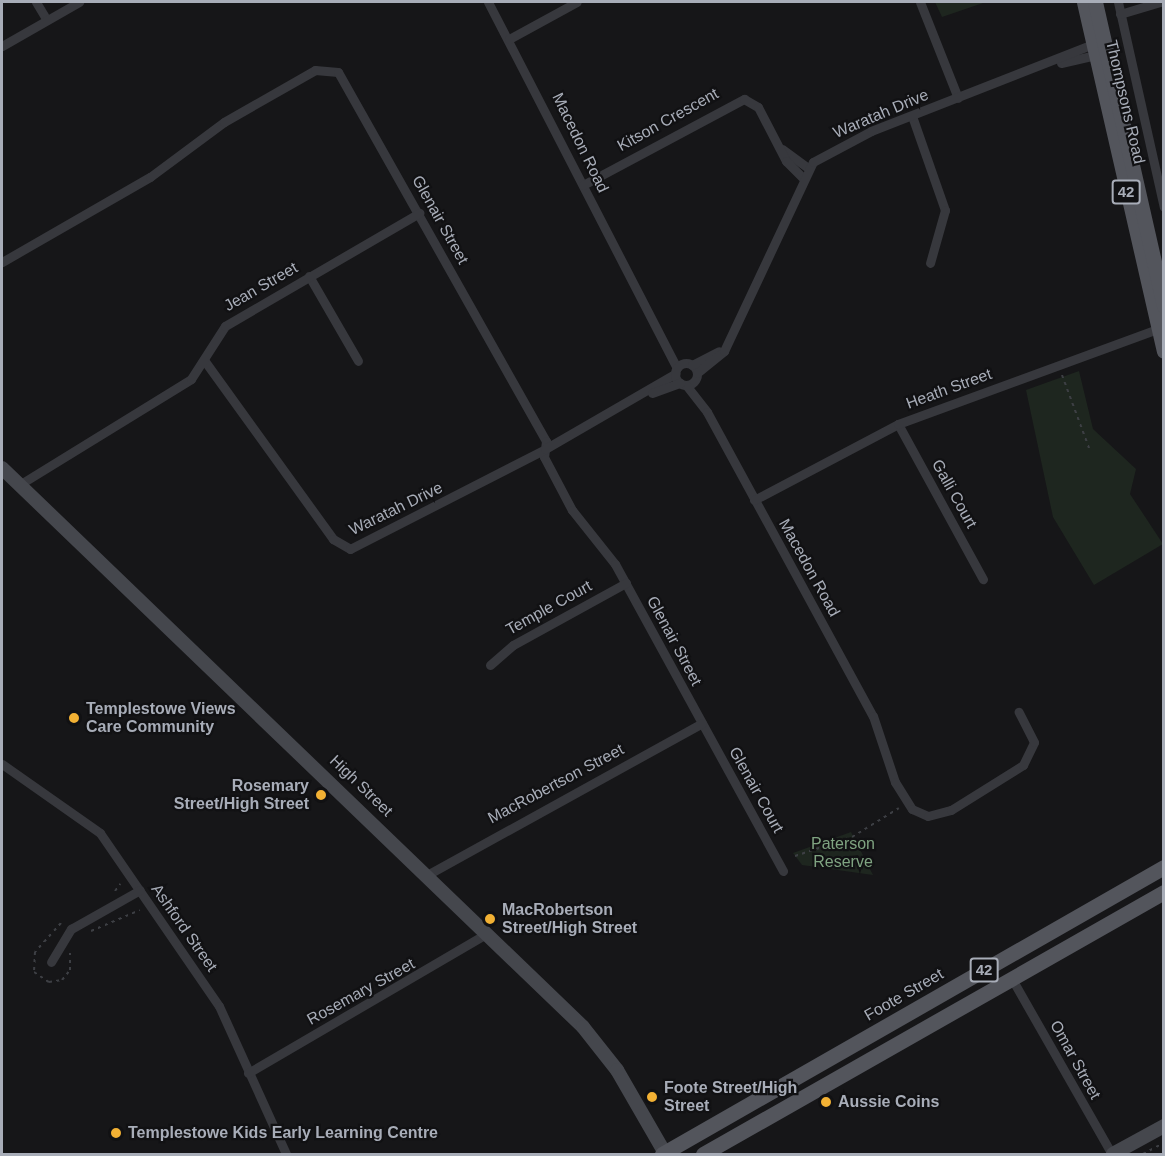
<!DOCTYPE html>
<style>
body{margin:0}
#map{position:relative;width:1165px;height:1156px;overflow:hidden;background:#161618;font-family:Arial,sans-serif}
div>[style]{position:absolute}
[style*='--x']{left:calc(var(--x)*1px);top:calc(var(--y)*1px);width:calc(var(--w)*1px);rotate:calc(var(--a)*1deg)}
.green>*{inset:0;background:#1e261f}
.path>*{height:2px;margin-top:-1px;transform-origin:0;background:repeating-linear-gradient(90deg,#3d3f44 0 3px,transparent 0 7.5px)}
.street>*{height:9px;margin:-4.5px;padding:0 4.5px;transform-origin:4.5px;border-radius:4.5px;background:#37383d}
.street>.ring{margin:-4.5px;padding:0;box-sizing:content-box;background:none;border:9px solid #37383d;border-radius:50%}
.secondary>*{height:14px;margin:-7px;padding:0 7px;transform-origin:7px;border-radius:7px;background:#45474d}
.primary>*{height:15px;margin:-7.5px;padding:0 7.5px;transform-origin:7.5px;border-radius:7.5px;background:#53555c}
.dots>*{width:16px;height:16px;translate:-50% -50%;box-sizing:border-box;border:3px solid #111113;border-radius:50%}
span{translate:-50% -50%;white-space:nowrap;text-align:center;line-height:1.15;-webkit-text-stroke:4.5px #111113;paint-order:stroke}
.shield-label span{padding:2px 4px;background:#111113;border:2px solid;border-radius:4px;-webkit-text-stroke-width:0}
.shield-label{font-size:15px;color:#a8adb8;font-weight:700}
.street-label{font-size:16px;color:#a8adb8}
.poi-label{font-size:16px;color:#a8adb8;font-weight:700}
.left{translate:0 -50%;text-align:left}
.right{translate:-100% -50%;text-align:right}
.park-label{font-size:16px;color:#7fa381}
.frame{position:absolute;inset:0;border:3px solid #a8adb8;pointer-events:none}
</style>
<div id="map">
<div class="green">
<i style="clip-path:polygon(935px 2px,986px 2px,942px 17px)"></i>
<i style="clip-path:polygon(1079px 371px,1093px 429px,1136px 469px,1130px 494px,1163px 544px,1094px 585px,1053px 517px,1026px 390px)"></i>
<i style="clip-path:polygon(851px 832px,873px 875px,802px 865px,793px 853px)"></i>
</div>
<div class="path">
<i style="--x:1062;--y:375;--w:78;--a:69.7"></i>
<i style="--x:795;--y:856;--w:60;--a:-18.4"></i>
<i style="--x:852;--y:837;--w:55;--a:-31.7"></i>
<i style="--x:115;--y:891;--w:9;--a:-54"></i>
<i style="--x:61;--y:923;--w:39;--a:132"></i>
<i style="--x:35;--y:952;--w:20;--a:93"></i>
<i style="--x:34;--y:972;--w:18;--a:34"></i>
<i style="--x:49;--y:982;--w:13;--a:-9"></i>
<i style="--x:62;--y:980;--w:13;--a:-51"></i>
<i style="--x:70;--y:970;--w:17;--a:-90"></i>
<i style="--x:91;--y:931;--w:53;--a:-23.2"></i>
<i style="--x:1143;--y:1154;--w:24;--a:-28"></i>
</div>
<div class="street">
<i style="--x:36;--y:2;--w:21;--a:59"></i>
<i style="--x:488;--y:2;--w:412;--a:62.7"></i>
<i style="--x:920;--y:2;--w:103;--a:68.4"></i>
<i style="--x:1118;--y:2;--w:210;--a:77.4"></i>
<i style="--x:1120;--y:14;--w:42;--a:-16.7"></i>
<i style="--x:509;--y:39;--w:77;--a:-28.6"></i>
<i style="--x:2;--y:46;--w:89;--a:-29.7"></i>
<i style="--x:1061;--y:63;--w:40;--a:-13"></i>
<i style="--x:912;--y:116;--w:100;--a:70.7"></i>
<i style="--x:945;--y:210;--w:55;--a:105.8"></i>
<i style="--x:782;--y:149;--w:32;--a:36"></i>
<i style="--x:583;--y:185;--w:183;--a:-28.1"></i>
<i style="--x:744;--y:99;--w:16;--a:30"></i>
<i style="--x:758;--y:107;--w:61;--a:62.6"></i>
<i style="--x:786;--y:161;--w:24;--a:45"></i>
<i style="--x:2;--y:262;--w:171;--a:-29.9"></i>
<i style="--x:150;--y:177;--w:92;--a:-36.6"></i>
<i style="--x:224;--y:122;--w:105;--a:-29.7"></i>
<i style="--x:315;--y:70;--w:23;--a:5"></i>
<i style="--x:338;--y:72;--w:424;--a:60.6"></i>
<i style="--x:546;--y:441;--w:16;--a:97"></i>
<i style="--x:544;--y:457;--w:60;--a:62.2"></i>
<i style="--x:572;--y:510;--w:69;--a:51.5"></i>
<i style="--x:615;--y:564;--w:350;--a:61.3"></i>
<i style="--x:309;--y:276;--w:98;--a:60"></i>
<i style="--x:204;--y:360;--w:221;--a:54.2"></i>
<i style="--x:333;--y:539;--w:20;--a:30"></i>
<i style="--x:350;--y:549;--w:219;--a:-27.1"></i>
<i style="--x:545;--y:449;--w:151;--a:-30.1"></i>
<i class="ring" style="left:675px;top:363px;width:13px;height:13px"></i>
<i style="--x:692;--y:365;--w:30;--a:-27"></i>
<i style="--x:697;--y:373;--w:35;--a:-39"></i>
<i style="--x:724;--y:351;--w:209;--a:-64.8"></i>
<i style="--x:813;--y:162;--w:66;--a:-28.1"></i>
<i style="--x:871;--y:131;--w:242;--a:-21.4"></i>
<i style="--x:686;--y:385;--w:34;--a:52"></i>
<i style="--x:707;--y:412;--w:346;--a:61.4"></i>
<i style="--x:873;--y:716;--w:70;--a:71.6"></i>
<i style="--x:895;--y:782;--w:32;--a:58"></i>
<i style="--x:912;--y:809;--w:17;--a:24"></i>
<i style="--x:928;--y:816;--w:24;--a:-15"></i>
<i style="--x:951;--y:810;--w:85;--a:-32"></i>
<i style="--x:1023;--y:765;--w:25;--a:-64"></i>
<i style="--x:1034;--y:742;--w:34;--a:-117"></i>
<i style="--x:652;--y:393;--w:30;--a:-20"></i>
<i style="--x:898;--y:424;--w:177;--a:61.3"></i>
<i style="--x:19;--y:485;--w:202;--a:-31.6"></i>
<i style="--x:191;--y:379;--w:63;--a:-57.3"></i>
<i style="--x:225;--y:326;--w:225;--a:-30.2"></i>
<i style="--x:754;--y:500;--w:163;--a:-27.8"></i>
<i style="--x:898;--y:424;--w:282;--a:-20.1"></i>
<i style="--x:490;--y:665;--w:30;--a:-41"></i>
<i style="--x:513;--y:645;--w:129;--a:-28.8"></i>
<i style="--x:2;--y:764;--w:120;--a:35.1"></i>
<i style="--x:100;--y:833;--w:210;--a:55.5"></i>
<i style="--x:219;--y:1006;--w:162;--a:65.6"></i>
<i style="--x:427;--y:875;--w:314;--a:-28.9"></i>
<i style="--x:51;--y:962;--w:39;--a:-59"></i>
<i style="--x:71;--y:929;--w:79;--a:-29.5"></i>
<i style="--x:1012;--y:979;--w:202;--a:60.3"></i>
<i style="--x:248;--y:1073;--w:276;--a:-30.3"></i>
</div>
<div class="secondary">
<i style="--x:2;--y:468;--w:806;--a:43.89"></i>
<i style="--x:583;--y:1027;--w:55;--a:51.7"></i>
<i style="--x:617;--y:1070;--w:96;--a:60"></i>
<i style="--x:1113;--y:1154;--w:58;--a:-28.8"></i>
</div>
<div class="primary">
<i style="--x:1084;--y:2;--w:358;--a:77.1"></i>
<i style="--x:1095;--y:2;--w:312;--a:77.2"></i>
<i style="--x:662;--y:1154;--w:578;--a:-29.76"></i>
<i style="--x:703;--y:1154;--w:530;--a:-29.61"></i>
</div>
<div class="dots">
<i style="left:74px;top:718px;background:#f2b134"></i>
<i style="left:321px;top:795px;background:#f2b134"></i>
<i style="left:490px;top:919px;background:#f2b134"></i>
<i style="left:652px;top:1097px;background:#f2b134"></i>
<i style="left:826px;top:1102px;background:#f2b134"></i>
<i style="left:116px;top:1133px;background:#f2b134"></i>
</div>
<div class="shield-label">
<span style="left:1126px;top:192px">42</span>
<span style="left:984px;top:970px">42</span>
</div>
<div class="street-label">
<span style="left:1125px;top:102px;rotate:77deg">Thompsons Road</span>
<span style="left:881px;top:114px;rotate:-23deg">Waratah Drive</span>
<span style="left:668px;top:120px;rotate:-29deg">Kitson Crescent</span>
<span style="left:580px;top:143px;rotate:64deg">Macedon Road</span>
<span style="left:440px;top:220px;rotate:61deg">Glenair Street</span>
<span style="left:261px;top:287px;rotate:-30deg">Jean Street</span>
<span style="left:949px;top:389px;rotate:-20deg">Heath Street</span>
<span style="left:954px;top:494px;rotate:61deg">Galli Court</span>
<span style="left:396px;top:509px;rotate:-26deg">Waratah Drive</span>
<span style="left:809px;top:568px;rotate:61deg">Macedon Road</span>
<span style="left:549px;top:608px;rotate:-29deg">Temple Court</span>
<span style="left:674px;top:641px;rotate:62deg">Glenair Street</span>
<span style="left:556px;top:784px;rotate:-28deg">MacRobertson Street</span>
<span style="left:361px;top:786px;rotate:44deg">High Street</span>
<span style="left:756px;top:790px;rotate:61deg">Glenair Court</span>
<span style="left:184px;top:928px;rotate:55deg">Ashford Street</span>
<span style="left:361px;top:992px;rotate:-29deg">Rosemary Street</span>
<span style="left:904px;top:995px;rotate:-30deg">Foote Street</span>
<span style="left:1075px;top:1060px;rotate:61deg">Omar Street</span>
</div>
<div class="poi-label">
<span class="left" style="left:86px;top:718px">Templestowe Views<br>Care Community</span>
<span class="right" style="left:309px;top:795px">Rosemary<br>Street/High Street</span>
<span class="left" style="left:502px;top:919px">MacRobertson<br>Street/High Street</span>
<span class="left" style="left:664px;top:1097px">Foote Street/High<br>Street</span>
<span class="left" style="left:838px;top:1102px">Aussie Coins</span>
<span class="left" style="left:128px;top:1133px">Templestowe Kids Early Learning Centre</span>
</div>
<div class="park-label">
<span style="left:843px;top:853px">Paterson<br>Reserve</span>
</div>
<div class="frame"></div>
</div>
